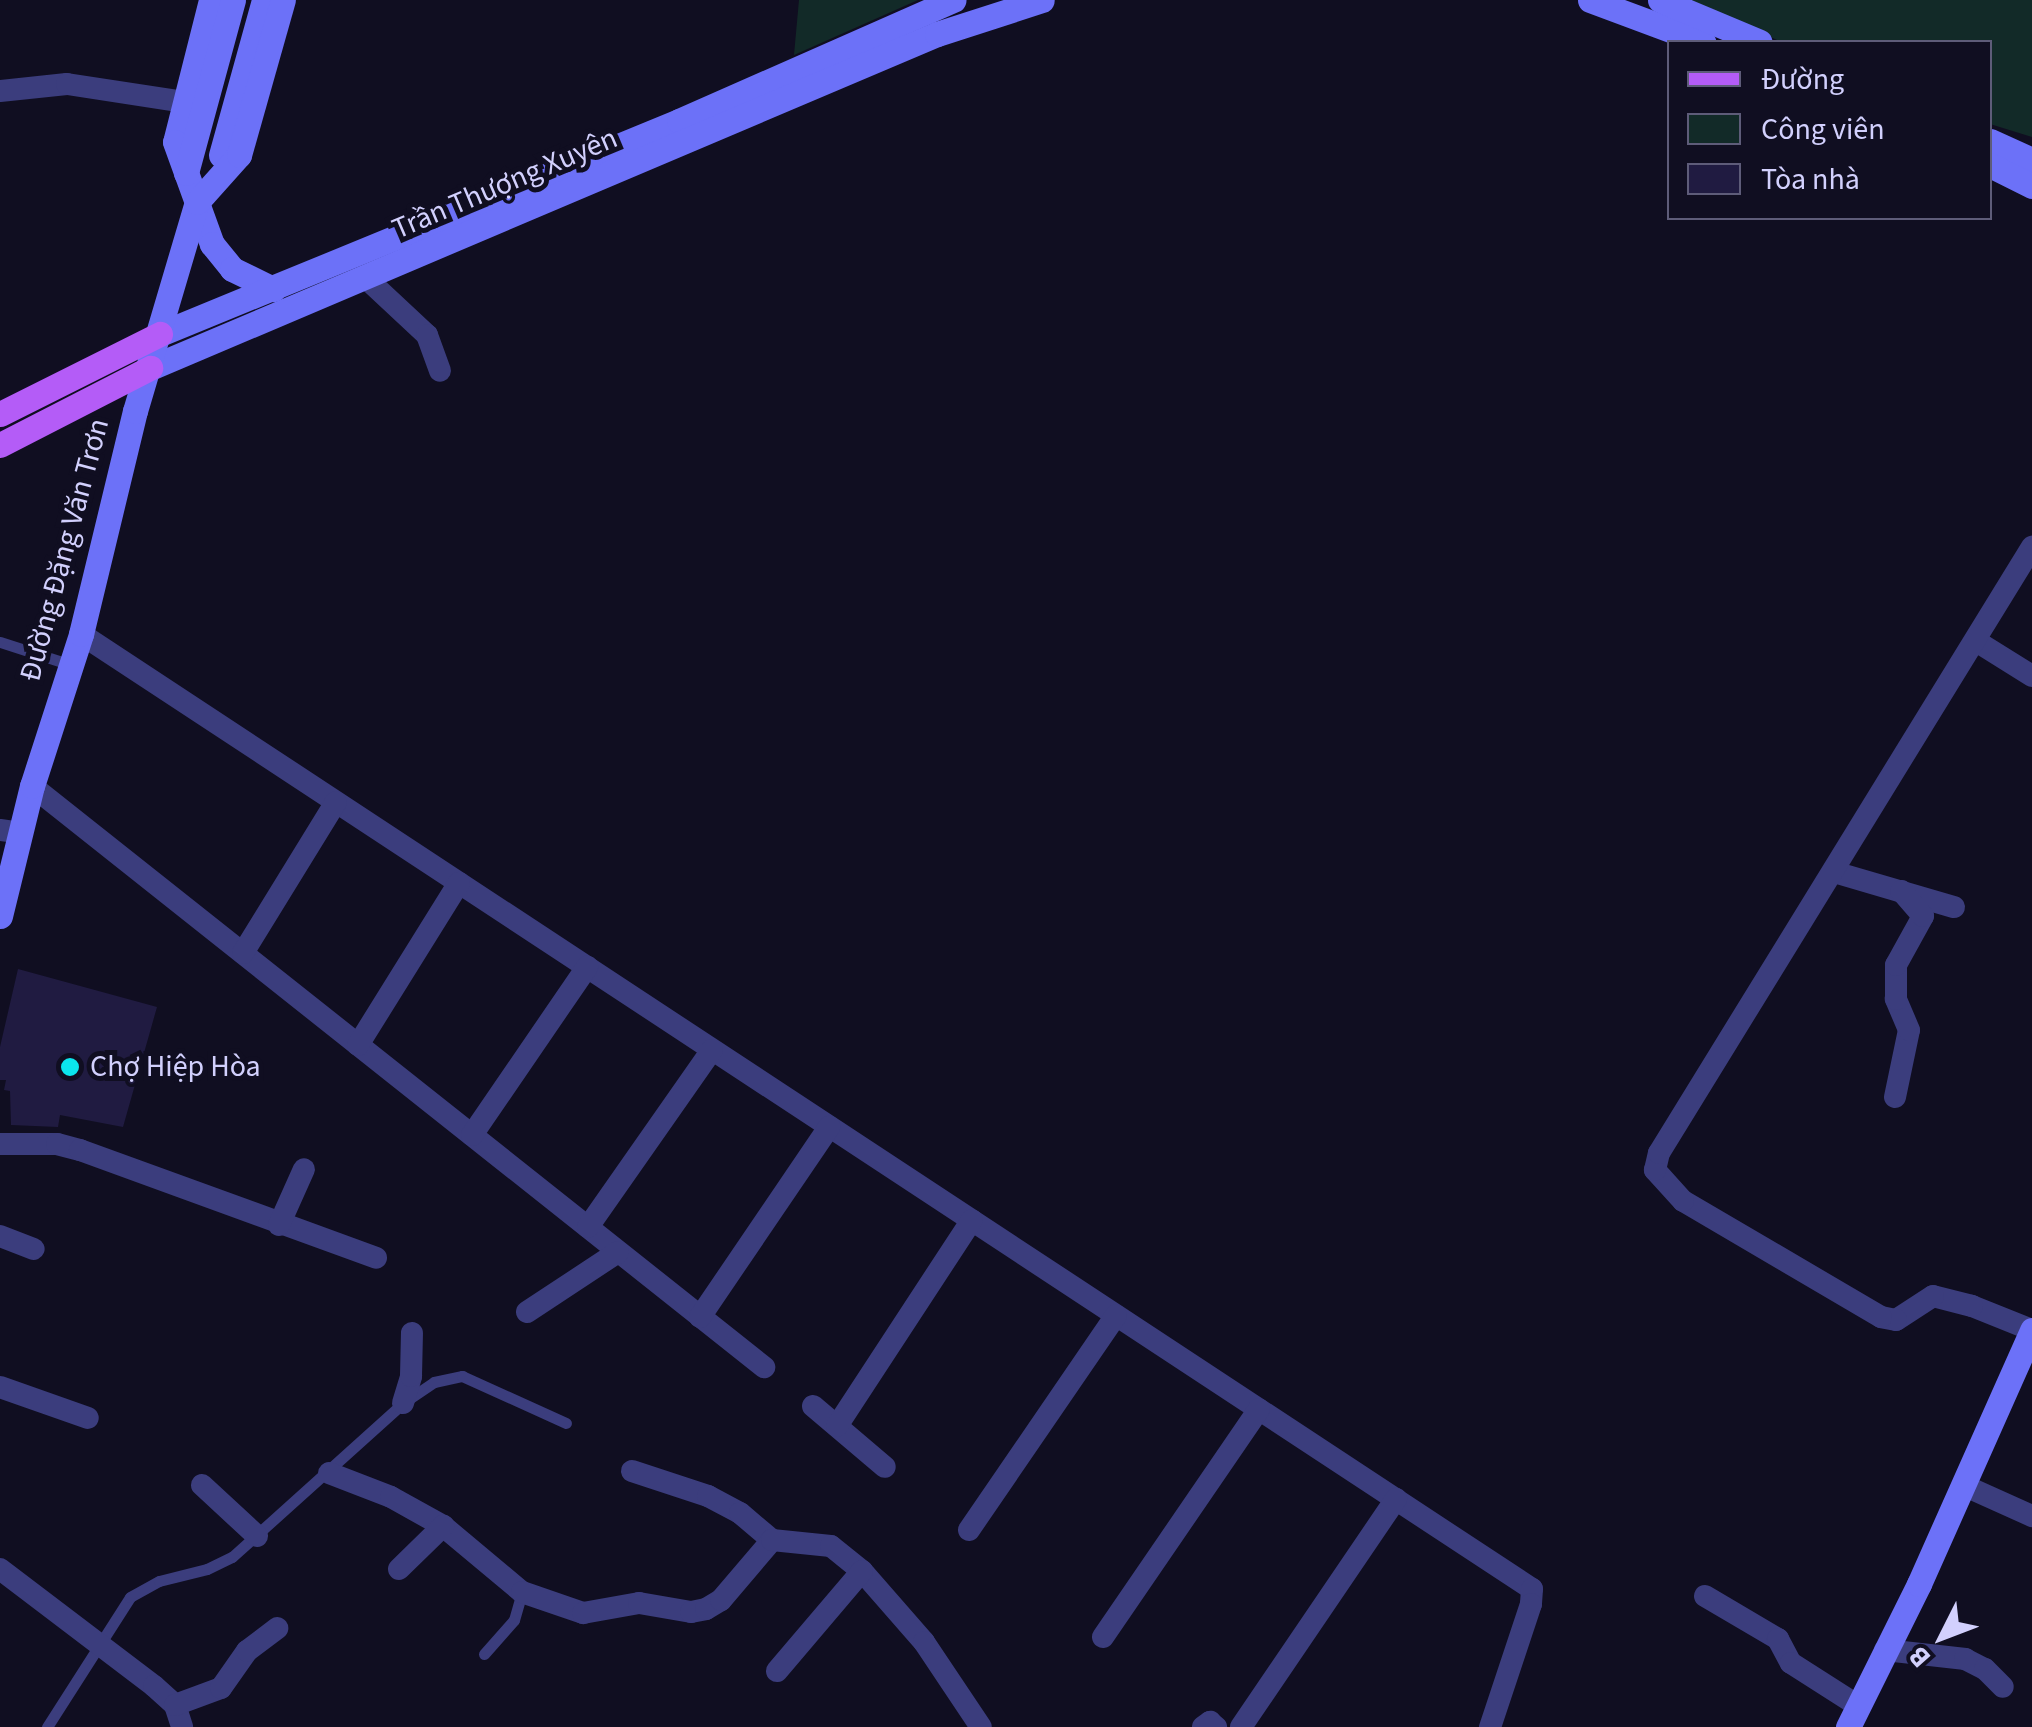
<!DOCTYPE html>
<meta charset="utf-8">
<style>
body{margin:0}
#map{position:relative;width:2032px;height:1727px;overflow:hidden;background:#100e21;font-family:"Source Sans 3",sans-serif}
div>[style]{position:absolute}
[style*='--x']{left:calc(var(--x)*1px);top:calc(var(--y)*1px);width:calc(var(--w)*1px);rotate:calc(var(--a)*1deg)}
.green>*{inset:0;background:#122a28}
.building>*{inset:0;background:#201b41}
.lane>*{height:11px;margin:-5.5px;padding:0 5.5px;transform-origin:5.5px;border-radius:5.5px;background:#3b3d7d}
.street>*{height:22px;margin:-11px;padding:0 11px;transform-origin:11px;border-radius:11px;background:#3b3d7d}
.secondary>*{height:25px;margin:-12.5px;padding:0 12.5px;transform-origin:12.5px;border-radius:12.5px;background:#6c71f8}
.primary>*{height:25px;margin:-12.5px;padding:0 12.5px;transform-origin:12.5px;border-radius:12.5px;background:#b45cf7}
.dots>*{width:28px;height:28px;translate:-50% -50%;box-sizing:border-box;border:5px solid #100e21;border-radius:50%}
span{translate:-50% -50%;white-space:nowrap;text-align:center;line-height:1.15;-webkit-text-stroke:10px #100e21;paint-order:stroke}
.street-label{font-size:30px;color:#d2d0fd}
.poi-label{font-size:30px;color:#d2d0fd}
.left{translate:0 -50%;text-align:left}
.legend{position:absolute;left:1667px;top:40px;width:325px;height:180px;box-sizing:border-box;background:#100e21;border:2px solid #5e5c79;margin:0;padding:12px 18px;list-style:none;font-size:30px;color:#d2d0fd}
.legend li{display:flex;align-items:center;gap:20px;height:50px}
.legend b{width:50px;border:2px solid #5e5c79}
.north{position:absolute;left:1892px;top:1587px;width:100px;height:100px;-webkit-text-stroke:8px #100e21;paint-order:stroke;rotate:228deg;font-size:28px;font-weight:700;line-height:40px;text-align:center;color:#d2d0fd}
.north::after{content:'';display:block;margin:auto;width:35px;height:45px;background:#d2d0fd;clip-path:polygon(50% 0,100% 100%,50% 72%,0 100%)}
</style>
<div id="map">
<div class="green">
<i style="clip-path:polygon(799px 0,918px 0,794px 55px)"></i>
<i style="clip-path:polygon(1686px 0,2032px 0,2032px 137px,1990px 124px,1990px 42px,1782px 42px)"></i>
</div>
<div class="building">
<i style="clip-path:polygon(18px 969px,157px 1007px,123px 1127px,60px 1115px,58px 1127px,11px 1125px,10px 1091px,4px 1090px,6px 1080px,0 1080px,0 1047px)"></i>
</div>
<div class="lane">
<i style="--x:0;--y:642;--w:75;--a:17.9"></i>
<i style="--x:484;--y:1654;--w:45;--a:-48.6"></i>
<i style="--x:514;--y:1620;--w:29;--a:-74"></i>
<i style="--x:47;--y:1727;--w:154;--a:-57.4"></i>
<i style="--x:130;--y:1597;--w:33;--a:-29"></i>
<i style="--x:159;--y:1581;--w:49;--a:-14"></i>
<i style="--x:207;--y:1569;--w:28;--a:-26"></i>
<i style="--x:232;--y:1557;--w:230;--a:-42"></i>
<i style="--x:403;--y:1403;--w:37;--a:-34"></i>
<i style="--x:434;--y:1382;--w:29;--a:-12"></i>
<i style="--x:462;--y:1376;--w:114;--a:24.3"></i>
</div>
<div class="street">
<i style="--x:0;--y:91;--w:67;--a:-6"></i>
<i style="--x:67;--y:84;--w:118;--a:8.7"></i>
<i style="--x:367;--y:279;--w:82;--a:43"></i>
<i style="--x:427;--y:335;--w:38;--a:70"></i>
<i style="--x:81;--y:634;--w:1737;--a:33.35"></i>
<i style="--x:1532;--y:1589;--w:15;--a:94"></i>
<i style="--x:1531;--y:1604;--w:130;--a:108.4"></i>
<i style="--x:1976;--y:641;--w:66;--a:32"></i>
<i style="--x:32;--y:786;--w:935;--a:38.44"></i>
<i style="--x:0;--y:830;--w:21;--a:8"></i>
<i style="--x:1834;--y:872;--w:125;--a:16.3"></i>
<i style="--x:243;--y:953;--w:177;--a:-58.4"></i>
<i style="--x:358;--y:1045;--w:191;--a:-58.1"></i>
<i style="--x:1895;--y:1097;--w:68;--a:-78.2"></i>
<i style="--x:1909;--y:1030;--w:34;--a:-113"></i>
<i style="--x:1896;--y:999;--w:34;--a:-90"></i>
<i style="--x:1896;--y:965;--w:56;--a:-61.1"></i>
<i style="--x:1923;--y:916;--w:33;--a:-131"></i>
<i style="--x:472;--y:1135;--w:204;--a:-55.6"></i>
<i style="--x:0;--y:1144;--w:57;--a:0"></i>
<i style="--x:57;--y:1144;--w:24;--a:15"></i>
<i style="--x:80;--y:1150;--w:315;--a:20"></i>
<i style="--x:279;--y:1225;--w:61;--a:-65.9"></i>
<i style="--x:588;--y:1227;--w:216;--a:-55"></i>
<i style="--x:0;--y:1236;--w:36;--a:21"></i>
<i style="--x:527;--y:1312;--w:109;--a:-33.4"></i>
<i style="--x:700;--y:1317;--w:230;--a:-55.8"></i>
<i style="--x:2032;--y:1330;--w:65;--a:-158.2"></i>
<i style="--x:1972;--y:1306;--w:40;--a:-165.6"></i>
<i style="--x:1933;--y:1296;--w:44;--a:147"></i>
<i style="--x:1896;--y:1320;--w:15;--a:-169"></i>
<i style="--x:1881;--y:1317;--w:229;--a:-149.6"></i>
<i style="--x:1683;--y:1201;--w:42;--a:-132.1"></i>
<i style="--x:1655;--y:1170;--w:17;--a:-77"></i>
<i style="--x:1659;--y:1153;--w:712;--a:-58.39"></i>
<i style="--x:0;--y:1387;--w:93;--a:19.4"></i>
<i style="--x:403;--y:1403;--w:28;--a:-73"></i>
<i style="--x:411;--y:1376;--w:43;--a:-88.7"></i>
<i style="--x:813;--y:1406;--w:94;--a:40.3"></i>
<i style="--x:837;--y:1426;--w:246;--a:-56.8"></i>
<i style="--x:632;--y:1471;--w:80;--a:18.2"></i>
<i style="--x:708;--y:1496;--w:36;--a:28"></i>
<i style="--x:740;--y:1513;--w:42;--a:40.2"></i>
<i style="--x:329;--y:1473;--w:66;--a:21.2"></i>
<i style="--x:391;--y:1497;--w:60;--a:29.1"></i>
<i style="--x:443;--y:1526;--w:103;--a:39.9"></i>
<i style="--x:522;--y:1592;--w:65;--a:19"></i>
<i style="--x:583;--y:1613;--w:57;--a:-10.1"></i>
<i style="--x:639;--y:1603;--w:53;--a:9.8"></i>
<i style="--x:691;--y:1612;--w:15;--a:-11"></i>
<i style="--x:706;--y:1609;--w:17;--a:-31"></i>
<i style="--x:721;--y:1600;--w:79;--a:-49.6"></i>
<i style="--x:772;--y:1540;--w:59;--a:5.8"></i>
<i style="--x:831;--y:1546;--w:40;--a:39"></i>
<i style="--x:862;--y:1571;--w:94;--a:48.9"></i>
<i style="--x:924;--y:1642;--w:102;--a:56.2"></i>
<i style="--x:202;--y:1485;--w:75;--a:42.8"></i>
<i style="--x:1963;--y:1485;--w:76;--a:24.2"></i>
<i style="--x:969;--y:1530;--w:260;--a:-55.6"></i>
<i style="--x:0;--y:1569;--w:193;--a:37.2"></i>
<i style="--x:154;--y:1686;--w:28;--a:42"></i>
<i style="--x:175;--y:1705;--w:23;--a:72"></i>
<i style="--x:399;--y:1569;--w:62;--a:-44.3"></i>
<i style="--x:1705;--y:1596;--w:85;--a:30.5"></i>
<i style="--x:1778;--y:1639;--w:27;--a:62"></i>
<i style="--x:1791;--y:1663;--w:78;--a:32.5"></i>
<i style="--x:1103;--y:1637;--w:276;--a:-55.6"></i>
<i style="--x:1885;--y:1650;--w:81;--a:6.4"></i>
<i style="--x:1965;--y:1659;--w:22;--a:27"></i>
<i style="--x:1985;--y:1669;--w:25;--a:45"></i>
<i style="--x:777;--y:1671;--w:131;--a:-49.6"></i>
<i style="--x:175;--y:1705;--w:49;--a:-20.3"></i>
<i style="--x:221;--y:1688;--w:45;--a:-54.9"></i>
<i style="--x:247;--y:1651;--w:38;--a:-37"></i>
<i style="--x:1203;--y:1727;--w:9;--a:-36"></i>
<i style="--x:1210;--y:1722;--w:8;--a:40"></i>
<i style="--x:1241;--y:1727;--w:276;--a:-55.8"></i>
</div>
<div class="secondary">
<i style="--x:211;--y:0;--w:146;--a:104.2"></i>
<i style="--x:175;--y:142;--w:109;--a:70.1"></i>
<i style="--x:212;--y:244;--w:32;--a:51"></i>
<i style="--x:232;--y:269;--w:46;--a:26"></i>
<i style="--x:1590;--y:0;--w:121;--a:20.4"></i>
<i style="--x:1660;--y:0;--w:108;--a:22.8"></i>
<i style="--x:1990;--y:141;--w:46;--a:24.3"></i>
<i style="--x:221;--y:155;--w:161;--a:-74.5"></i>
<i style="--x:1990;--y:165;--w:47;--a:26.6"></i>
<i style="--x:186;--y:173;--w:179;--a:-74.8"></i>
<i style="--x:160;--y:334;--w:561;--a:-22.31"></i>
<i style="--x:679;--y:121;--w:300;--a:-23.8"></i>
<i style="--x:150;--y:368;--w:855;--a:-23"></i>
<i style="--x:937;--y:34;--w:110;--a:-17.9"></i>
<i style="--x:0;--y:916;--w:134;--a:-76.2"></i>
<i style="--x:32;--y:786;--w:160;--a:-72.1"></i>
<i style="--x:81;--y:634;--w:229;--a:-76.4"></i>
<i style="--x:135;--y:411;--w:218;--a:-73.5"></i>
<i style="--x:197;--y:202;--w:63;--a:-48.2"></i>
<i style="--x:239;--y:155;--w:161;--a:-74.2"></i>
<i style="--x:1848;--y:1727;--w:160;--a:-63.6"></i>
<i style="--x:1919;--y:1584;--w:278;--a:-66"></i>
</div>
<div class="primary">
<i style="--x:0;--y:414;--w:179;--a:-26.6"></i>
<i style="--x:0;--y:445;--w:169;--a:-27.2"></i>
</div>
<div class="dots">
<i style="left:70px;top:1067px;background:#0be6ee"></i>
</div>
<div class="street-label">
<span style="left:505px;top:184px;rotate:-23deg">Trần Thượng Xuyên</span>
<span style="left:65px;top:550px;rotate:-75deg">Đường Đặng Văn Trơn</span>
</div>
<div class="poi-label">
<span class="left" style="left:90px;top:1067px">Chợ Hiệp Hòa</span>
</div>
<ul class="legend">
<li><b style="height:12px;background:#b45cf7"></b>Đường</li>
<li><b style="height:28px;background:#122a28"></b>Công viên</li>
<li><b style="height:28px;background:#201b41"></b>Tòa nhà</li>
</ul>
<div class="north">B</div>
</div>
